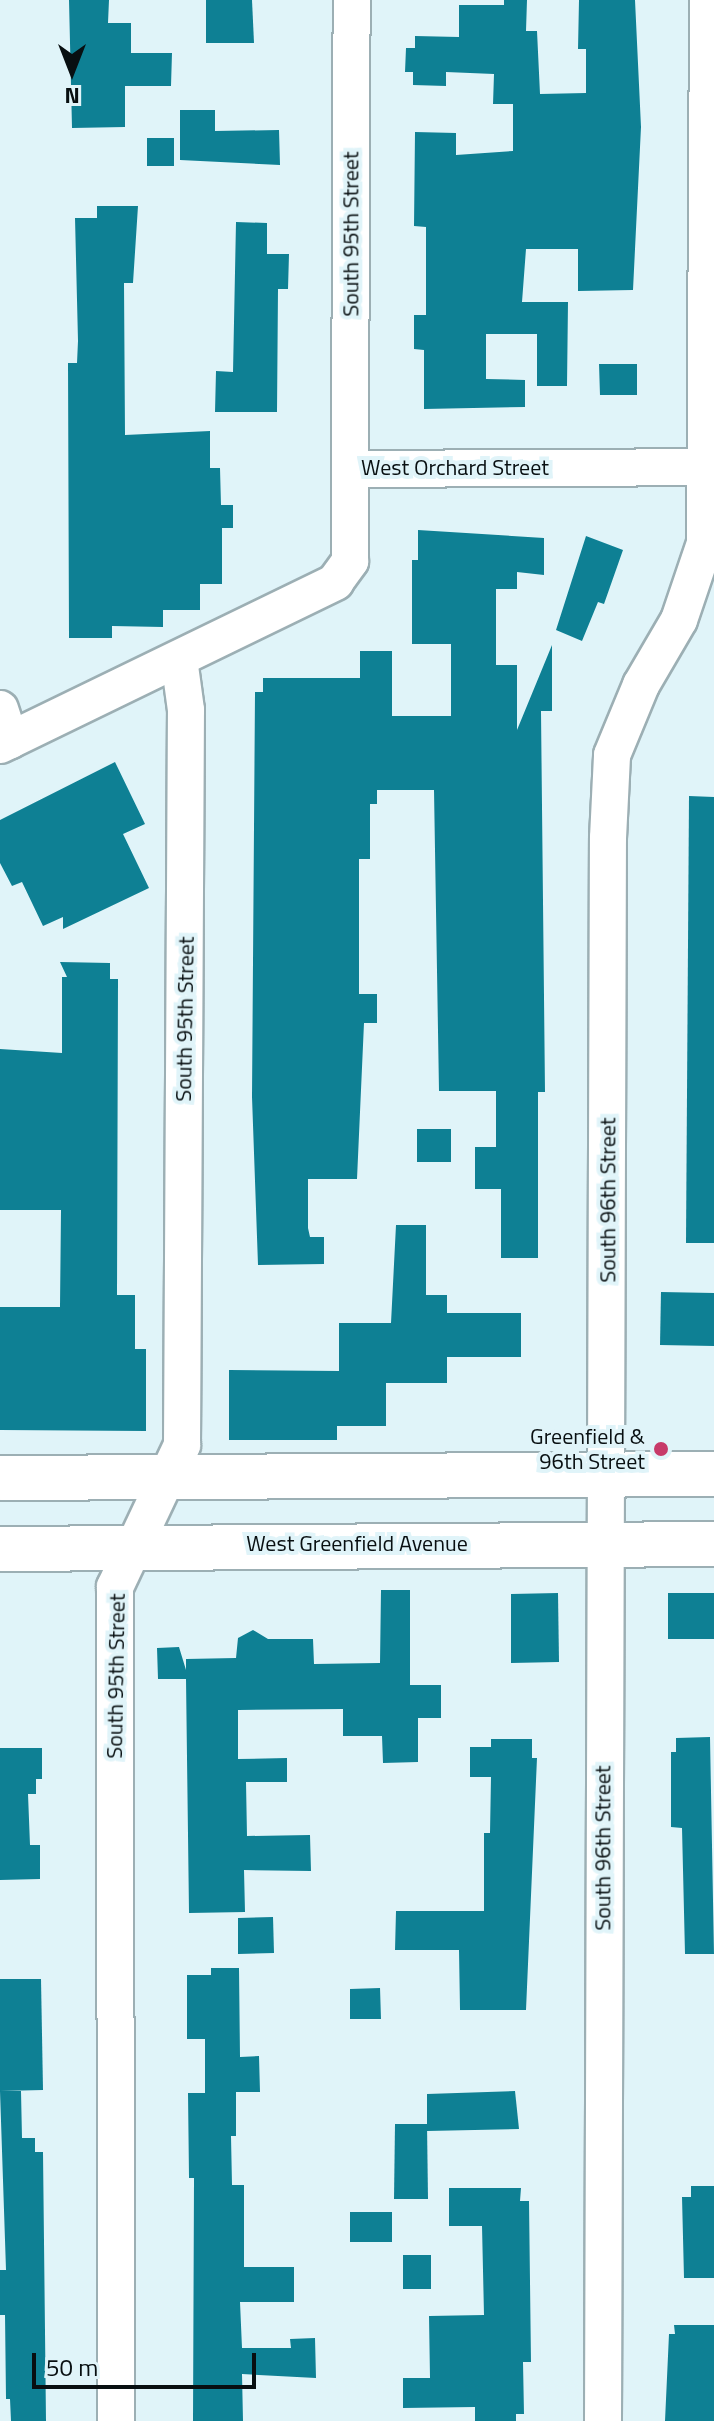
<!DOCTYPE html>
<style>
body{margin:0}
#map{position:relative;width:714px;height:2421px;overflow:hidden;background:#e0f4f9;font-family:"Titillium Web",sans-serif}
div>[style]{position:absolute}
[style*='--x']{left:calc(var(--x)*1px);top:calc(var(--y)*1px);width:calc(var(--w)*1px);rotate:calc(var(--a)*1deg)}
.building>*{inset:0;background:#0e8094}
.roads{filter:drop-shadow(2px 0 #9cafb4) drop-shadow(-2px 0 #9cafb4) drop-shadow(0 2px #9cafb4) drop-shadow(0 -2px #9cafb4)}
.minor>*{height:36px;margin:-18px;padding:0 18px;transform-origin:18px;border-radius:18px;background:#fff}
.primary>*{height:44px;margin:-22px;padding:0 22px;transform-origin:22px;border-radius:22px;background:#fff}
.dots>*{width:22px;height:22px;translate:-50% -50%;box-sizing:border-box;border:4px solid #e0f4f9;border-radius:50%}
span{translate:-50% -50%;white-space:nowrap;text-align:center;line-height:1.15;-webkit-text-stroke:8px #e0f4f9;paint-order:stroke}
.street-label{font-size:22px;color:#080f11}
.poi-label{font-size:22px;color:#080f11}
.right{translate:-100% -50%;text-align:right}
.north{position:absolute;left:32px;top:32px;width:80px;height:80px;-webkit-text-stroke:6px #e0f4f9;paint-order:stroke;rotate:180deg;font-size:22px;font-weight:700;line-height:32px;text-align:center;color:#080f11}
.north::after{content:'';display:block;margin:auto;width:28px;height:36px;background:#080f11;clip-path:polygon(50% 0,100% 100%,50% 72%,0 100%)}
.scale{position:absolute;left:32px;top:2353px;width:224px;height:36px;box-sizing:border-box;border:4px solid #080f11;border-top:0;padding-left:10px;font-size:24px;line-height:28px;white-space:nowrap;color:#080f11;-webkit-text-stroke:6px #e0f4f9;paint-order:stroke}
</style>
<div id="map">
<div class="building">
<i style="clip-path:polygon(69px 0,109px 0,108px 23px,131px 23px,131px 53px,172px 53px,171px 86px,125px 86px,125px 127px,72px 128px)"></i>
<i style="clip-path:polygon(206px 0,252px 0,254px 43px,206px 43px)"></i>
<i style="clip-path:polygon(504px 0,527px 0,526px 31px,537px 31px,540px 94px,586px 93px,586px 49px,578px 49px,579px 0,635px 0,641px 127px,633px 290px,578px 291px,578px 249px,526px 249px,522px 302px,568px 302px,567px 386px,537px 386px,537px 334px,486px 334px,486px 379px,525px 380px,525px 407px,424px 409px,424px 350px,414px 349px,414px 315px,426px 315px,426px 227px,414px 226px,415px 132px,456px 133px,456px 155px,513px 151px,513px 104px,493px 104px,494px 74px,446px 72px,446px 86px,413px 85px,413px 72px,405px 72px,406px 48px,415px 48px,415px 36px,459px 37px,459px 5px,504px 5px)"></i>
<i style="clip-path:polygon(180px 110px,215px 110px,215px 131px,279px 130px,280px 165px,180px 160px)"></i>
<i style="clip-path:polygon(147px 138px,174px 138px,174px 166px,147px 166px)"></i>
<i style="clip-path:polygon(97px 206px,138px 206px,133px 283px,124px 283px,125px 435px,210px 431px,210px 468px,220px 468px,221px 505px,233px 505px,233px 528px,222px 528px,222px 584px,200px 584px,200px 610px,163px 610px,163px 627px,112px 626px,112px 638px,69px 638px,68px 363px,77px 363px,78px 341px,75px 218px,97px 218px)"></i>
<i style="clip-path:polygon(236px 222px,267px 223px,267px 254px,289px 254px,288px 289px,278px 289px,277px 412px,215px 412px,216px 371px,233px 372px)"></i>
<i style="clip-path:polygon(599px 364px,637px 364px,637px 395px,600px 395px)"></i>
<i style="clip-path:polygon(418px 530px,544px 538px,544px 575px,517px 572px,517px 589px,496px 589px,496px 665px,517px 665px,517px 730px,552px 645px,552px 711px,541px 711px,545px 1092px,538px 1092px,538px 1258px,501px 1258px,501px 1189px,475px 1189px,475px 1147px,496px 1147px,496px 1091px,439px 1091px,434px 790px,377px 790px,377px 804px,370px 804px,370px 859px,359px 859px,359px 994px,377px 994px,377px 1023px,364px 1023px,357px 1179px,308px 1179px,308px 1228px,310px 1237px,324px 1237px,324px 1264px,258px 1265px,252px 1097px,255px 692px,263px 692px,263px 678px,360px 678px,360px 651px,392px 651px,392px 716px,451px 716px,451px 644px,412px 644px,412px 560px,418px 560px)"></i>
<i style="clip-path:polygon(586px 536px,623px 550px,604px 604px,598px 602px,582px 641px,556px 630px)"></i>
<i style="clip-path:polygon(115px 762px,145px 824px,123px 834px,149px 888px,63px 929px,63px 917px,43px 926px,22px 882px,12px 886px,0 863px,0 820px)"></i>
<i style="clip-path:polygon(689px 796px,714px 797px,714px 1243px,686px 1243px)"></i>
<i style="clip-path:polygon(60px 962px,110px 963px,110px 979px,118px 979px,117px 1295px,135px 1295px,135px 1349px,146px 1349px,146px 1431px,0 1430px,0 1307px,60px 1307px,61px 1210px,0 1210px,0 1049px,62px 1053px,62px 977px,67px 977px)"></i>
<i style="clip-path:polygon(417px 1129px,451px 1129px,451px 1162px,417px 1162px)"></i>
<i style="clip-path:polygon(396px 1225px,426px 1225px,426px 1295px,447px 1295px,447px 1313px,521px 1313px,521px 1357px,447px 1357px,447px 1383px,386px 1383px,386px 1426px,337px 1426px,337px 1440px,229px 1440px,229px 1370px,339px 1371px,339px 1323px,391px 1323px)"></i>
<i style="clip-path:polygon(661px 1292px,714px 1293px,714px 1346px,660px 1345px)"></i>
<i style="clip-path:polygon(381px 1590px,410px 1590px,410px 1685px,441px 1685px,441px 1718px,418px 1718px,418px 1762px,383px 1763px,382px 1736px,343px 1736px,343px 1709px,238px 1710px,238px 1759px,287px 1758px,287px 1782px,246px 1782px,247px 1836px,310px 1835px,311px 1871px,244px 1870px,245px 1912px,189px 1913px,186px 1679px,158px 1679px,157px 1648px,179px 1647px,186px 1670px,186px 1659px,236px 1658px,238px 1638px,253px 1630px,268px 1639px,313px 1639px,314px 1664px,380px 1663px)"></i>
<i style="clip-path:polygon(558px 1593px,559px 1662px,511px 1663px,511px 1594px)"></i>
<i style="clip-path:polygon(668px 1593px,714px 1593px,714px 1639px,668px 1639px)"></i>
<i style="clip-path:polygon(710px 1737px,714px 1954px,685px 1954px,682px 1828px,671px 1827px,671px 1752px,676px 1752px,676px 1738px)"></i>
<i style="clip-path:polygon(491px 1739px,532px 1739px,532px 1758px,537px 1758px,526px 2010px,460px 2010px,459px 1950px,395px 1950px,396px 1911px,484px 1911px,484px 1833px,490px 1833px,491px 1777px,470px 1777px,470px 1747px,491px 1747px)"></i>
<i style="clip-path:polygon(0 1748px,42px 1748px,42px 1779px,36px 1779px,36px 1794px,28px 1794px,30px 1845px,40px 1845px,40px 1879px,0 1880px)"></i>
<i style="clip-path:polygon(273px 1917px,274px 1953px,238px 1954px,238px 1918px)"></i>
<i style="clip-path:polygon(211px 1968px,239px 1968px,240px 2057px,259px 2056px,260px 2092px,236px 2092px,236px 2136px,231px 2136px,232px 2185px,244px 2185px,244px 2267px,294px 2267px,294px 2302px,240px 2302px,242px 2348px,291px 2348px,290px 2339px,315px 2338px,316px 2378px,242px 2374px,243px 2421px,193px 2421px,194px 2178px,189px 2178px,188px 2093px,205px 2093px,205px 2039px,187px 2039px,187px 1975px,211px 1975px)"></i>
<i style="clip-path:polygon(0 1979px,41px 1979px,43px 2090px,0 2091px)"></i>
<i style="clip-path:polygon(380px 1988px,381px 2019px,350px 2019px,350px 1989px)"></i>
<i style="clip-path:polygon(0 2091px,21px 2091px,22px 2138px,35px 2138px,35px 2152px,43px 2152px,46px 2421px,11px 2421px,10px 2399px,6px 2399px,5px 2315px,0 2315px,0 2270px,6px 2270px)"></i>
<i style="clip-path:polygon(515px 2091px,519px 2129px,427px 2131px,427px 2094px)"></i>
<i style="clip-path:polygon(395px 2124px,427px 2124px,428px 2199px,394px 2199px)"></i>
<i style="clip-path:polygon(691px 2186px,714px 2186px,714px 2278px,684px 2278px,682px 2197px,691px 2197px)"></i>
<i style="clip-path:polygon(449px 2188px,521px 2188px,520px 2201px,529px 2201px,531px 2362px,523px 2362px,524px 2414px,516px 2414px,516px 2421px,475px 2421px,475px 2407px,403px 2408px,403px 2378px,430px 2378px,429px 2316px,484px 2315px,482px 2226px,449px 2226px)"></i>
<i style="clip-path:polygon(350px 2212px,392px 2212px,392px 2242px,350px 2242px)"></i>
<i style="clip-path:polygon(403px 2255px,431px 2255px,431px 2289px,403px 2289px)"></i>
<i style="clip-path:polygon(674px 2325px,714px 2325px,714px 2421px,665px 2421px,669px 2334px,675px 2334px)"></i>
</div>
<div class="roads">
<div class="minor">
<i style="--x:350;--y:469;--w:469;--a:-89.8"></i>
<i style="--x:0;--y:709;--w:33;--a:72"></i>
<i style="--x:0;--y:745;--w:373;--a:-25.9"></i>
<i style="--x:335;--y:582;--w:26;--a:-54"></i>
<i style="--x:350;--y:561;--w:92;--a:-90"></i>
<i style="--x:350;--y:469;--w:364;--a:-0.3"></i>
<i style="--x:116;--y:2421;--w:834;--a:-90.07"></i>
<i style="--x:115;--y:1587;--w:157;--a:-64.7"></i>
<i style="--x:182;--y:1445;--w:735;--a:-89.69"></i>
<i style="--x:186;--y:710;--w:51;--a:-97.8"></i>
<i style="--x:603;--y:2421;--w:1583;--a:-89.82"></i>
<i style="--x:608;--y:838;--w:83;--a:-87.2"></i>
<i style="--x:612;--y:755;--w:76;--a:-67.5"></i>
<i style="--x:641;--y:685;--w:75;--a:-59.7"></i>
<i style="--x:679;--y:620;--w:81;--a:-71.3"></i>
<i style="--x:705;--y:543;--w:543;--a:-89.68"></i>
</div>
<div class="primary">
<i style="--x:0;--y:1478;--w:714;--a:-0.32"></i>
<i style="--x:0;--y:1549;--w:714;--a:-0.4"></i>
</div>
</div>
<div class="dots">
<i style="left:661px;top:1449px;background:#c73a69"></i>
</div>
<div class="street-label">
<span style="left:351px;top:234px;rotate:-90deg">South 95th Street</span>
<span style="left:455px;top:468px">West Orchard Street</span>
<span style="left:185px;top:1019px;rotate:-89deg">South 95th Street</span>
<span style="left:608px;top:1200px;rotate:-90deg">South 96th Street</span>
<span style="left:357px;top:1544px">West Greenfield Avenue</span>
<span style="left:116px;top:1676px;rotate:-89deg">South 95th Street</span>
<span style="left:603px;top:1848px;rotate:-90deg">South 96th Street</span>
</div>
<div class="poi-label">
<span class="right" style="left:645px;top:1449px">Greenfield &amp;<br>96th Street</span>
</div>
<div class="north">N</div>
<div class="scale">50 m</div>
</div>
